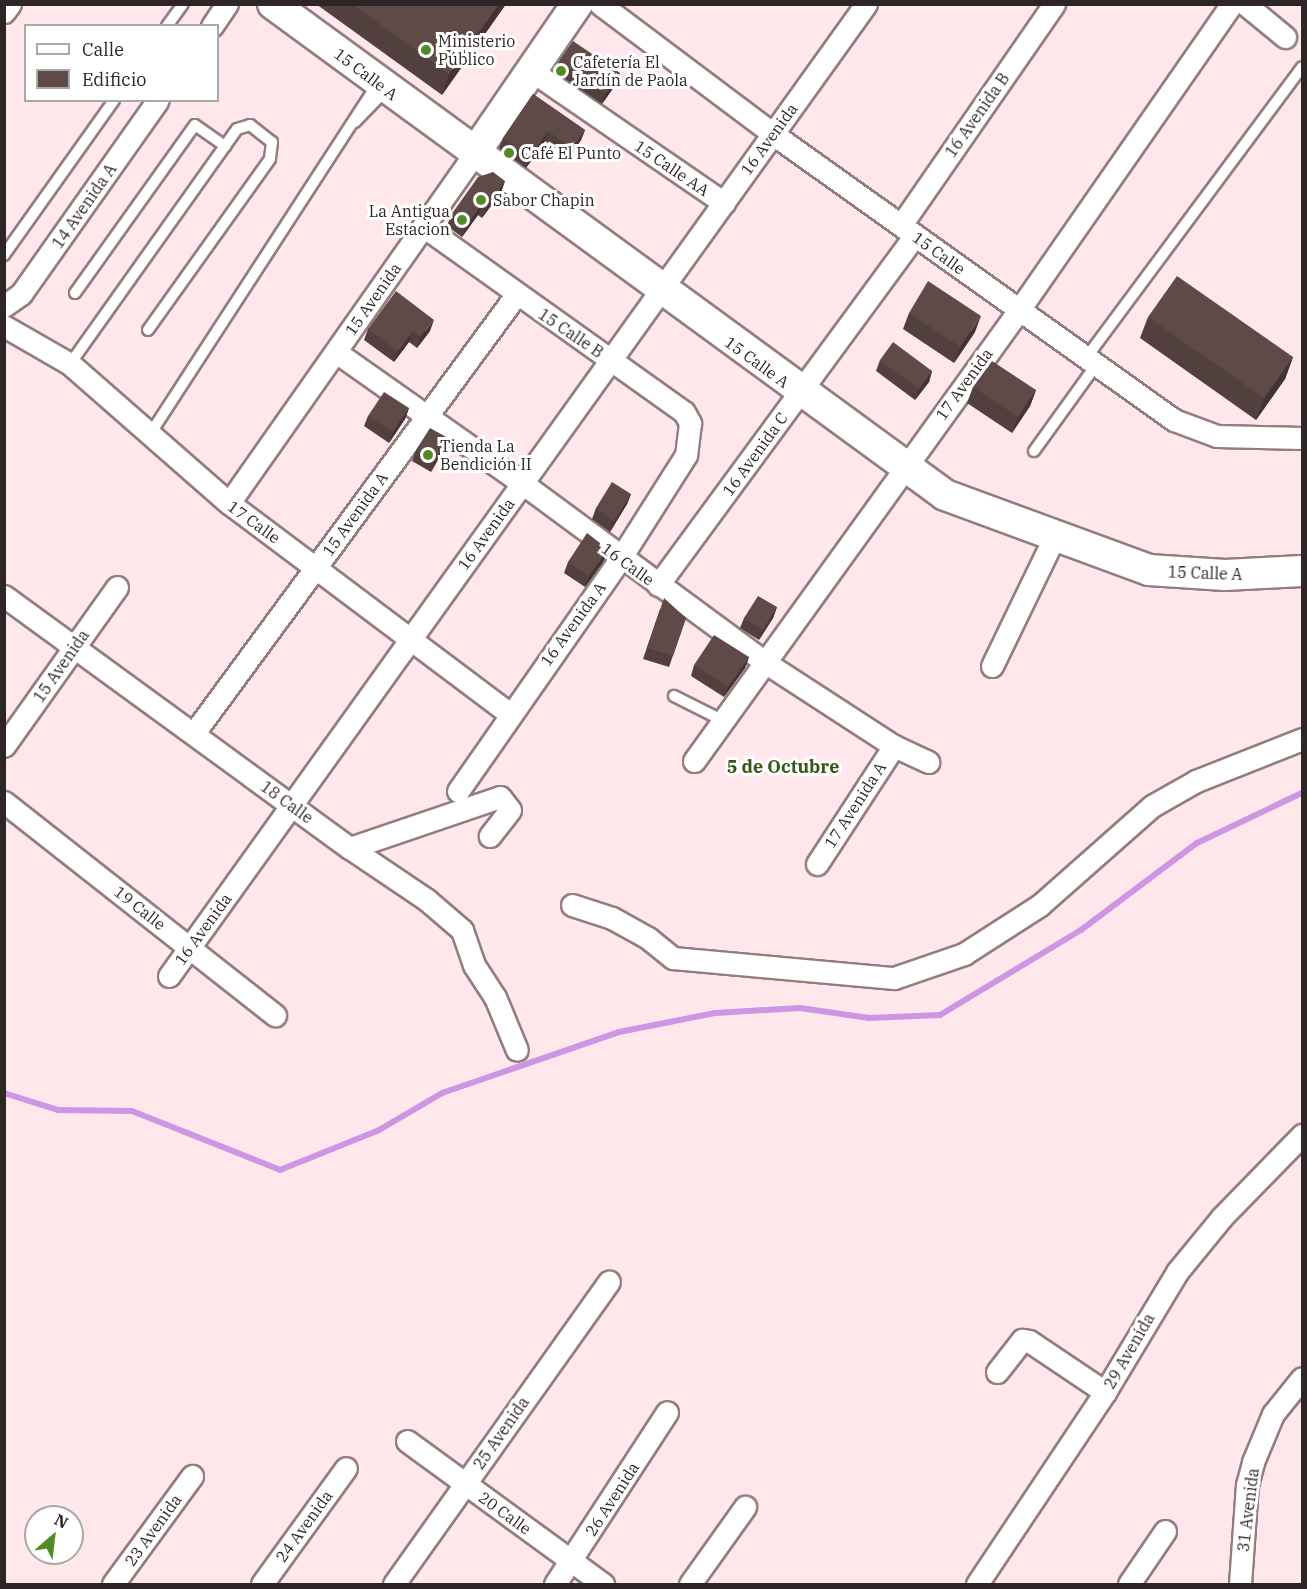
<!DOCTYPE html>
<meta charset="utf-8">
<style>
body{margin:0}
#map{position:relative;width:1307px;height:1589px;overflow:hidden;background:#ffe7eb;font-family:"IBM Plex Serif",serif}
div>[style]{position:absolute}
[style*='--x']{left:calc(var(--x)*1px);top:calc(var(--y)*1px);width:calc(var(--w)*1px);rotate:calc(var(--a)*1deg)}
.stream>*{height:6px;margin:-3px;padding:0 3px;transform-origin:3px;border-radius:3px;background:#cd96e4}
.roads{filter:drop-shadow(2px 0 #927d80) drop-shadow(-2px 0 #927d80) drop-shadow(0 2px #927d80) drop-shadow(0 -2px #927d80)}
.lane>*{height:10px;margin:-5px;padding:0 5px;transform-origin:5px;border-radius:5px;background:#fff}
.street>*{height:21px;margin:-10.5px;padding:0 10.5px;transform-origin:10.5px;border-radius:10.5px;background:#fff}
.secondary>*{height:30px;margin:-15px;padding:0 15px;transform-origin:15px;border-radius:15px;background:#fff}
.wall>*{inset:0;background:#51403d}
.shaded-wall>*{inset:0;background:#423432}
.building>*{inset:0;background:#5e4b47}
.dots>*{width:16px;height:16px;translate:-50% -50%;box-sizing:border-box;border:3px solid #fff;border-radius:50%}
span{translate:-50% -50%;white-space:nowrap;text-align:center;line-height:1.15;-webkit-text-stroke:6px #fff;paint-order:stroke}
.poi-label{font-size:16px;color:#2d2526}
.left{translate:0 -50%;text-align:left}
.right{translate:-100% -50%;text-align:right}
.street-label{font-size:16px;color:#2d2526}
.neighbourhood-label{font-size:18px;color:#355818;font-weight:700}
.frame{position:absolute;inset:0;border:6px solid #2d2526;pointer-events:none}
.legend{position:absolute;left:24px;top:24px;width:195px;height:78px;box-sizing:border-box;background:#fff;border:2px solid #aba8a8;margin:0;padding:8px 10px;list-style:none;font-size:18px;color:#2d2526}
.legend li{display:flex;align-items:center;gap:12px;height:30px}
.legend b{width:30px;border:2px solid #aba8a8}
.north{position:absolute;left:24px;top:1505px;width:60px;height:60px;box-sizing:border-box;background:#fff;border:2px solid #aba8a8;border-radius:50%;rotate:28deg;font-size:16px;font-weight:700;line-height:24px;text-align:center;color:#2d2526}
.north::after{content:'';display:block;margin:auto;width:21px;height:27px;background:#538a24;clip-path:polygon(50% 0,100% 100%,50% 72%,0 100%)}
</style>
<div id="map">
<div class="stream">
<i style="--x:4;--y:1093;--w:57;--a:17.5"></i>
<i style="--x:58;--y:1110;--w:74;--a:0.8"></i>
<i style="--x:132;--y:1111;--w:159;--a:21.7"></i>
<i style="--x:280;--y:1170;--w:107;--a:-22"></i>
<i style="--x:379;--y:1130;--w:73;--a:-30.4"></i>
<i style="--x:442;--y:1093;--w:187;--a:-19"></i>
<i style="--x:619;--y:1032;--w:98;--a:-11.2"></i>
<i style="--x:715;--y:1013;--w:85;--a:-3.4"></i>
<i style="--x:800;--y:1008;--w:70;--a:8.2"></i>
<i style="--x:869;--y:1018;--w:71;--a:-2.4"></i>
<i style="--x:940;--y:1015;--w:165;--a:-31.1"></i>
<i style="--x:1081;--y:930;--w:145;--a:-36.9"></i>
<i style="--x:1197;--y:843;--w:116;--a:-25.5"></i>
</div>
<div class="roads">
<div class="lane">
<i style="--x:167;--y:26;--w:27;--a:-54"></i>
<i style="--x:355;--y:122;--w:46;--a:-45.9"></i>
<i style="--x:4;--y:255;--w:190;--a:-54.6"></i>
<i style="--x:75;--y:293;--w:206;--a:-54.5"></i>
<i style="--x:195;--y:125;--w:37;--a:35"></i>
<i style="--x:1086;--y:358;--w:362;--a:-53.4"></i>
<i style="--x:70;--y:364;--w:288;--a:-54.6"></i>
<i style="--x:237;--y:129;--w:14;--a:-17"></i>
<i style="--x:250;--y:125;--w:28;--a:38"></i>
<i style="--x:272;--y:142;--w:17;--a:97"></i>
<i style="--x:270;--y:159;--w:210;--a:125.5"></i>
<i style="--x:156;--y:425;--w:408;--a:-57"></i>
<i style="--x:1034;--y:451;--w:106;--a:-54.2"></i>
<i style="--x:674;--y:696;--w:54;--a:26.6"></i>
</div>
<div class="street">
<i style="--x:600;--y:4;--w:216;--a:36.9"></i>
<i style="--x:773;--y:134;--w:493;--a:35.5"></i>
<i style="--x:1174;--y:420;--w:46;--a:20.4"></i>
<i style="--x:1217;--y:436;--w:85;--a:1.3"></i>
<i style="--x:1245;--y:4;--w:52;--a:39.5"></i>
<i style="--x:4;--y:12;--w:10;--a:-53"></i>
<i style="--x:212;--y:26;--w:27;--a:-56"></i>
<i style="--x:532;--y:71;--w:233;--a:34.5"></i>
<i style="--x:901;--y:225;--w:269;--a:-55.3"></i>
<i style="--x:423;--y:226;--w:320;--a:35.5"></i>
<i style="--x:684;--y:412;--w:13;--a:61"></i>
<i style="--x:690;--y:423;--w:32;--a:97"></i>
<i style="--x:686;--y:455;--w:123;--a:122.4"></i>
<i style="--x:620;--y:559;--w:283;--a:124.9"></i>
<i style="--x:4;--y:306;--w:21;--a:-35"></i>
<i style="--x:21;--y:294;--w:237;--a:-54.8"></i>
<i style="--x:4;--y:326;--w:76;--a:29.9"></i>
<i style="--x:70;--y:364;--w:211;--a:41.2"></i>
<i style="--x:229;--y:503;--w:350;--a:36.9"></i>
<i style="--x:336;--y:352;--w:228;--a:35.2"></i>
<i style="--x:522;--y:483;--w:300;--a:36.4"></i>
<i style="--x:763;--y:661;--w:156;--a:33"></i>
<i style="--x:894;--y:746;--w:38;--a:25"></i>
<i style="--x:229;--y:503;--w:426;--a:-54.9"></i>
<i style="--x:658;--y:585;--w:434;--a:-53.7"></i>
<i style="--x:4;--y:596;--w:428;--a:36.1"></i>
<i style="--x:350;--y:848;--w:93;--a:34"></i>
<i style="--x:427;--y:900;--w:46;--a:40.6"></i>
<i style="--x:462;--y:930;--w:37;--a:71"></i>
<i style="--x:474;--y:965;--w:38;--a:57"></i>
<i style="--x:495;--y:997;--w:57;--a:67.5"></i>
<i style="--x:992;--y:666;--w:142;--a:-64.2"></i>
<i style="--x:194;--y:733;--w:544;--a:-53.68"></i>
<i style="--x:4;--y:746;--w:195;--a:-54.6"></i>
<i style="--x:694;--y:761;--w:556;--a:-54.22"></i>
<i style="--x:1019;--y:310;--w:373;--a:-55.2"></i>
<i style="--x:4;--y:802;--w:345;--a:38.2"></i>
<i style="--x:350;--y:848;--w:158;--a:-18.8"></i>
<i style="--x:500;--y:797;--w:16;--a:52"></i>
<i style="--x:510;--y:810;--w:33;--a:128"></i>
<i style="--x:817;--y:864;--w:141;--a:-56.9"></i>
<i style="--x:572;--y:905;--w:42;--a:18"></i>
<i style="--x:612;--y:918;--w:41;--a:29.1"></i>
<i style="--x:648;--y:938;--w:32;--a:39"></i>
<i style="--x:673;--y:958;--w:222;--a:5.2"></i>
<i style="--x:894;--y:978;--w:74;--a:-18.9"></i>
<i style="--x:964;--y:954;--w:90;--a:-32.8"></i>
<i style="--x:1040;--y:905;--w:149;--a:-41.5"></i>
<i style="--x:1152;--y:806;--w:51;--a:-29.6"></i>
<i style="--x:1196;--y:781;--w:114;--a:-21.6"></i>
<i style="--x:169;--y:976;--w:1196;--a:-54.36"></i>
<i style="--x:997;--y:1372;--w:41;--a:-52"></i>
<i style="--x:1022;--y:1340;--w:7;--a:8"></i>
<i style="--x:1029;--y:1341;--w:92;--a:33.9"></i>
<i style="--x:407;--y:1441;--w:243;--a:36.1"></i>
<i style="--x:113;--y:1584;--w:134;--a:-53.8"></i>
<i style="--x:262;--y:1584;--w:143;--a:-54.1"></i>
<i style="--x:394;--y:1584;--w:371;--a:-54.6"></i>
<i style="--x:555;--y:1584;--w:205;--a:-56.9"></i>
<i style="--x:690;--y:1584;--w:95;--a:-54.5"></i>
<i style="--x:977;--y:1584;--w:231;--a:-56.3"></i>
<i style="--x:1105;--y:1392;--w:140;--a:-59"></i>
<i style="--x:1177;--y:1272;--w:71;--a:-50.7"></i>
<i style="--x:1222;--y:1217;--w:115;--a:-45.7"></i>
<i style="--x:1129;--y:1584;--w:64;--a:-55.8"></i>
<i style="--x:1240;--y:1584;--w:99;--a:-86"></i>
<i style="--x:1247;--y:1485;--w:24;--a:-75"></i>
<i style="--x:1253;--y:1462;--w:52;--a:-67.4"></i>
<i style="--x:1273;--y:1414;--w:46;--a:-51.1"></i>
</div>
<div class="secondary">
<i style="--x:273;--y:4;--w:832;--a:36.15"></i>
<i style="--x:945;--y:495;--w:217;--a:20.2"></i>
<i style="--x:1149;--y:570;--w:76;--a:3.8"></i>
<i style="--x:1225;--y:575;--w:77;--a:-3"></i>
<i style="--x:474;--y:154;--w:182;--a:-55.5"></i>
</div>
</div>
<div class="wall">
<i style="clip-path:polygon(316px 4px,506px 4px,442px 95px)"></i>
<i style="clip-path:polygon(559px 61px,616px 84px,602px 104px,555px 72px)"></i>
<i style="clip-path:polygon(533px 94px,585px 130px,581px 140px,569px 158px,545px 141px,526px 168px,499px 148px,503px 138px)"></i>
<i style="clip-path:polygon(505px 181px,501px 192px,482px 218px,478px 215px,462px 237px,447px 226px,451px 215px)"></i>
<i style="clip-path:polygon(909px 313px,975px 332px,954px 363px,903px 329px)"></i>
<i style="clip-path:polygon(1148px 317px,1293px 357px,1285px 379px,1256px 420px,1140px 338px)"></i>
<i style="clip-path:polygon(368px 329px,430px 331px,417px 348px,409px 342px,394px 362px,364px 340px)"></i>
<i style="clip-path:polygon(880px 360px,932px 371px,929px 382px,915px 400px,876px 371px)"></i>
<i style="clip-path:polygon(973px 387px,1036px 390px,1030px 406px,1012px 433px,967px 403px)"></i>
<i style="clip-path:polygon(409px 408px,405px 419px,389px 443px,364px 426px,368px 416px)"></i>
<i style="clip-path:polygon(444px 449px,431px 472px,412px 461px,416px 450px)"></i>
<i style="clip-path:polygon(631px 494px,627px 504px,610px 532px,592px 519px,596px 508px)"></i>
<i style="clip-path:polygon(600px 543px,599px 546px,607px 551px,603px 562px,585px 587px,564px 573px,568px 562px)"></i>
<i style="clip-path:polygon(777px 607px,773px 618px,759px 640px,740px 628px,744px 618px)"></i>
<i style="clip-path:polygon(660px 609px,686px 618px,669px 667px,643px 659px)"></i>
<i style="clip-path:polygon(749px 657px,745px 668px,724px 697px,691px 676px,694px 665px)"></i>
</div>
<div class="shaded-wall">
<i style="clip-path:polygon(499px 4px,506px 4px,442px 95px,449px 74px)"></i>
<i style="clip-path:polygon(620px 73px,616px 84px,602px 104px,606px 93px)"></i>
<i style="clip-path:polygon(585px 130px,581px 140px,569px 158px,572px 148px)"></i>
<i style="clip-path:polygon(548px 131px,545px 141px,526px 168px,530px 158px)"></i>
<i style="clip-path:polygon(505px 181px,501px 192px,482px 218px,486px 208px)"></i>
<i style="clip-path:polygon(482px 204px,478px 215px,462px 237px,466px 226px)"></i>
<i style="clip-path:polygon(981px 316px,975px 332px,954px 363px,960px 347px)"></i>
<i style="clip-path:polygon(434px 320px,430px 331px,417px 348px,420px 337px)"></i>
<i style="clip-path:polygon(413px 331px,409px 342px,394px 362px,398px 351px)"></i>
<i style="clip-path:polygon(1293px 357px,1285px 379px,1256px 420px,1264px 398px)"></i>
<i style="clip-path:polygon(932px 371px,929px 382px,915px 400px,919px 389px)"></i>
<i style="clip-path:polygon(1036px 390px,1030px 406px,1012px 433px,1018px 417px)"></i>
<i style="clip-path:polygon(409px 408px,405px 419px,389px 443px,393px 432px)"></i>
<i style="clip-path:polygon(448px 438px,444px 449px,431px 472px,435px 461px)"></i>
<i style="clip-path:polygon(631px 494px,627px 504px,610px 532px,614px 521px)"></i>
<i style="clip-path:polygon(607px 551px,603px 562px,585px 587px,589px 576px)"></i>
<i style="clip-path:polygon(777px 607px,773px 618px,759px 640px,763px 630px)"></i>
<i style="clip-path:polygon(749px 657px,745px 668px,724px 697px,728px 687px)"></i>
</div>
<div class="building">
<i style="clip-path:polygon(352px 4px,499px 4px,449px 74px)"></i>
<i style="clip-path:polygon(573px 41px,620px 73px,606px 93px,559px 61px)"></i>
<i style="clip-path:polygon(533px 94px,585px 130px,572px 148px,548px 131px,530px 158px,503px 138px)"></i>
<i style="clip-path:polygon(493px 172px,505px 181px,486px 208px,482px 204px,466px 226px,451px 215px,478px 177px)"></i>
<i style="clip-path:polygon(1177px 276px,1293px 357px,1264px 398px,1148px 317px)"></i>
<i style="clip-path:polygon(928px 281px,981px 316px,960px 347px,909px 313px)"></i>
<i style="clip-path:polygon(396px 291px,434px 320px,420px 337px,413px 331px,398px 351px,368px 329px)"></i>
<i style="clip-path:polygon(893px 342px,932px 371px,919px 389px,880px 360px)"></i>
<i style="clip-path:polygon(992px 361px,1036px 390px,1018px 417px,973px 387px)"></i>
<i style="clip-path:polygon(384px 392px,409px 408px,393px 432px,368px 416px)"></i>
<i style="clip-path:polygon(430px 428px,448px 438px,435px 461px,416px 450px)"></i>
<i style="clip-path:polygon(612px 482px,631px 494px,614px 521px,596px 508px)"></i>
<i style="clip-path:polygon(587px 533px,600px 543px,599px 546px,607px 551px,589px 576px,568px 562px)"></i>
<i style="clip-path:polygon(758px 596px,777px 607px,763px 630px,744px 618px)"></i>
<i style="clip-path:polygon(664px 598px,686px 618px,673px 656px,647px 648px)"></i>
<i style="clip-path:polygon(714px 635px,749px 657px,728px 687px,694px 665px)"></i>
</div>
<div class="dots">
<i style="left:426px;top:50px;background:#538a24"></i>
<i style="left:561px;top:71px;background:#538a24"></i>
<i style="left:509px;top:153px;background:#538a24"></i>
<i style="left:481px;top:200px;background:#538a24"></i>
<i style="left:462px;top:220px;background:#538a24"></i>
<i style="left:428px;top:455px;background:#538a24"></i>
</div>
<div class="poi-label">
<span class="left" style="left:438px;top:50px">Ministerio<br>Público</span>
<span class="left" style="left:573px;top:71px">Cafetería El<br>Jardín de Paola</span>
<span class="left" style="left:521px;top:153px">Café El Punto</span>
<span class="left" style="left:493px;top:200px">Sabor Chapin</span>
<span class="right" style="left:450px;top:220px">La Antigua<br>Estacion</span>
<span class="left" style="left:440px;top:455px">Tienda La<br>Bendición II</span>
</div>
<div class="street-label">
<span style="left:366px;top:74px;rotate:37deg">15 Calle A</span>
<span style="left:977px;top:115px;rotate:-55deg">16 Avenida B</span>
<span style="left:769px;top:139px;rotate:-54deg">16 Avenida</span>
<span style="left:672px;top:168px;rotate:34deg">15 Calle AA</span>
<span style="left:84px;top:206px;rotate:-55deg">14 Avenida A</span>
<span style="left:939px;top:253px;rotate:36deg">15 Calle</span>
<span style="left:373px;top:299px;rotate:-55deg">15 Avenida</span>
<span style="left:571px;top:333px;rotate:34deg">15 Calle B</span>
<span style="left:757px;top:362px;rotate:36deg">15 Calle A</span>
<span style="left:964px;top:384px;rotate:-54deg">17 Avenida</span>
<span style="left:755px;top:454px;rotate:-54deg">16 Avenida C</span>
<span style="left:355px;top:514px;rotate:-54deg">15 Avenida A</span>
<span style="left:254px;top:522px;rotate:36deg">17 Calle</span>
<span style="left:486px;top:534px;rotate:-54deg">16 Avenida</span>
<span style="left:628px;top:564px;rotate:36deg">16 Calle</span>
<span style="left:1205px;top:573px;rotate:2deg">15 Calle A</span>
<span style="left:573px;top:624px;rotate:-54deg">16 Avenida A</span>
<span style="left:61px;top:666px;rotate:-55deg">15 Avenida</span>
<span style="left:287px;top:802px;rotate:36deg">18 Calle</span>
<span style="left:855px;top:805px;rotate:-57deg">17 Avenida A</span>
<span style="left:140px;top:908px;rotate:38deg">19 Calle</span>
<span style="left:203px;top:929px;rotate:-54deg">16 Avenida</span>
<span style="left:1129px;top:1351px;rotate:-60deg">29 Avenida</span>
<span style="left:501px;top:1433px;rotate:-55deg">25 Avenida</span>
<span style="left:612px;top:1499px;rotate:-57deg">26 Avenida</span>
<span style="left:1248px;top:1510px;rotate:-83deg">31 Avenida</span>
<span style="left:505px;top:1513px;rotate:36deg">20 Calle</span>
<span style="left:304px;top:1526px;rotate:-54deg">24 Avenida</span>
<span style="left:153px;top:1530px;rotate:-54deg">23 Avenida</span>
</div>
<div class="neighbourhood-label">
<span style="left:783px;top:767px">5 de Octubre</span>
</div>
<div class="frame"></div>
<ul class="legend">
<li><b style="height:8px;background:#fff"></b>Calle</li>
<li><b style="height:16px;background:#5e4b47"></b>Edificio</li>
</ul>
<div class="north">N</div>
</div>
